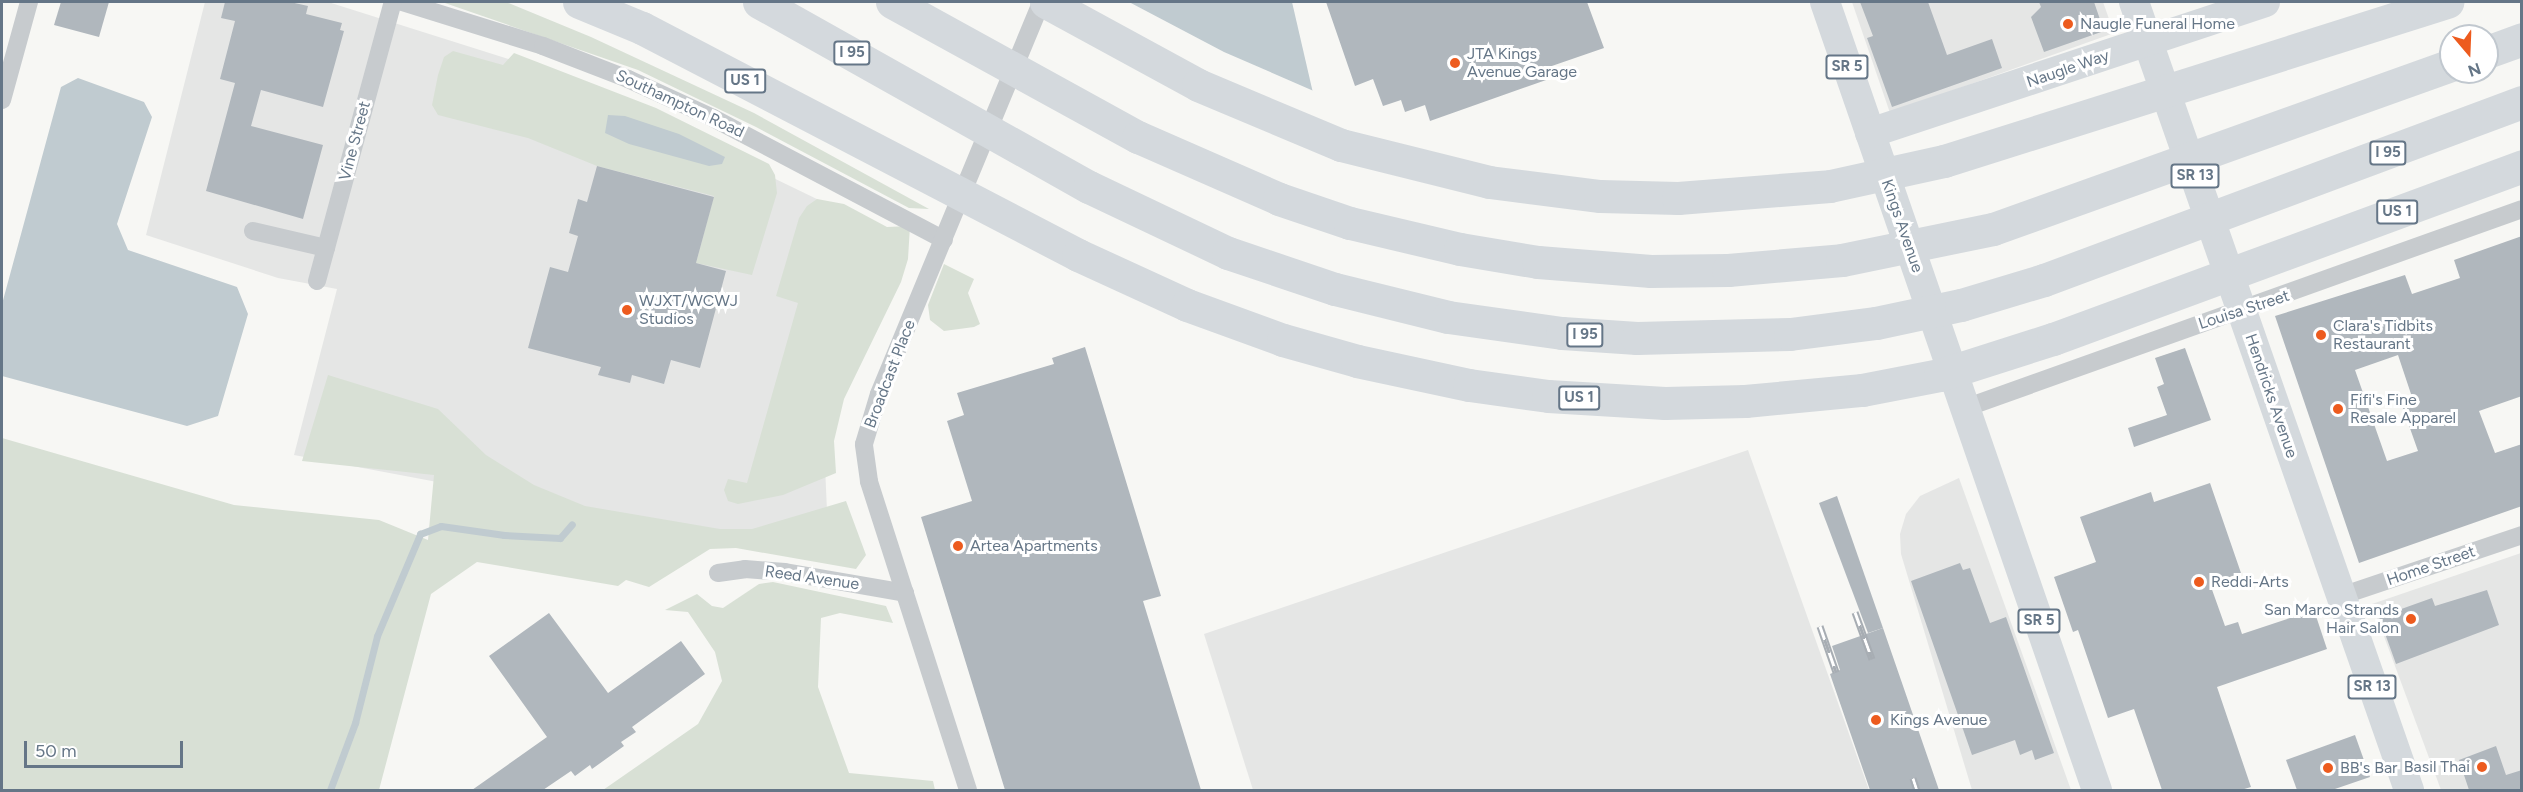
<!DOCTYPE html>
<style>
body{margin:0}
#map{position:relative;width:2523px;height:792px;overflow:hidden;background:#f7f7f4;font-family:Figtree,sans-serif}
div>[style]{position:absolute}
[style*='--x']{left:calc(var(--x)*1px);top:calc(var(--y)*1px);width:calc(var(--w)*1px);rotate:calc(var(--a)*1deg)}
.built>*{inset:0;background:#e5e6e5}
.green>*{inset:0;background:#d8e0d5}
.water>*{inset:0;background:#c0cbd0}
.pier>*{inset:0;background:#f7f7f4}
.stream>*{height:7px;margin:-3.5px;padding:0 3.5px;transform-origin:3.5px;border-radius:3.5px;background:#c0cbd0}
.building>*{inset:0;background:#b0b7bd}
.minor>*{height:18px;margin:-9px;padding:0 9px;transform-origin:9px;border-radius:9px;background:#c7cbce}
.primary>*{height:30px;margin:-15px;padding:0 15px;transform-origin:15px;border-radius:15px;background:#d4d9dd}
.motorway>*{height:33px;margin:-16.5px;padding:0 16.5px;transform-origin:16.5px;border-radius:16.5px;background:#d4d9dd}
.rail>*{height:7px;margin-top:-3.5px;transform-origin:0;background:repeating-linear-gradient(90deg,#fff 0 14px,#a7adb3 0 28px);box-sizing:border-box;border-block:2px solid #a7adb3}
.dots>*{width:16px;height:16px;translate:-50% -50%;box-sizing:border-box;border:3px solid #fff;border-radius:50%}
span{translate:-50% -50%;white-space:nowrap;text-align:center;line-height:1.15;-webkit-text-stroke:6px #fff;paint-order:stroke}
.shield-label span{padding:2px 4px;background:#fff;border:2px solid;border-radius:4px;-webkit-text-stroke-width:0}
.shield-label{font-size:15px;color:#657687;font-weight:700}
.poi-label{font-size:16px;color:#657687}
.left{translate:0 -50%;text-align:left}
.right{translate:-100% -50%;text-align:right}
.street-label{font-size:16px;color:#657687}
.frame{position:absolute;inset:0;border:3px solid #657687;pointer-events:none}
.north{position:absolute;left:2439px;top:24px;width:60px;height:60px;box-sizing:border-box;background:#fff;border:2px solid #c1c8cf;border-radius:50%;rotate:161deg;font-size:16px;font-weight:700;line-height:24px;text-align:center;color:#657687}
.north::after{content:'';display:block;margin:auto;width:21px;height:27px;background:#ed5b1e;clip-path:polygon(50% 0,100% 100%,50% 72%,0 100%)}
.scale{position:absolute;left:24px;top:741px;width:159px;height:27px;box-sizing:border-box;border:3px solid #657687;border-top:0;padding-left:8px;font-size:18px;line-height:21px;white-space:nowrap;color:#657687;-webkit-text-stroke:4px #fff;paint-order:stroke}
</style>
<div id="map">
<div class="built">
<i style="clip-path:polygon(205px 2px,328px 2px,565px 77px,852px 216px,824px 443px,829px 556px,294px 455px,337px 289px,278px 278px,146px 235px)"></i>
<i style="clip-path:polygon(1852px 2px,2103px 2px,2114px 33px,1890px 113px)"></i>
<i style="clip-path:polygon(1748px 450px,1869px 790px,1253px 790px,1204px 634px)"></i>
<i style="clip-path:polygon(1959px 478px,2041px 706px,2071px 790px,1972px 790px,1901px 554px,1900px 534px,1906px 514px,1920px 496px)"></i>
<i style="clip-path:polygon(2521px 553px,2521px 790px,2441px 790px,2372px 604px)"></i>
</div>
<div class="green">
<i style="clip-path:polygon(442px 2px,506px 2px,591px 37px,754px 113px,929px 209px,909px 208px,756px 127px,638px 70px)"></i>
<i style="clip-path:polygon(453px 51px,503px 65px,514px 53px,656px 108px,769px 164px,775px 175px,777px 193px,752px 275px,696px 263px,714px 196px,597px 166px,528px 138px,438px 115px,432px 105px,438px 75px,444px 57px)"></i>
<i style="clip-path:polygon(817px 199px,844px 204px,887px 227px,910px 226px,908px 259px,901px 282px,844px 399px,834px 441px,836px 473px,783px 495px,738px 504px,728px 501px,724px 490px,728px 479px,747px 483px,798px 303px,776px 296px,799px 218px,807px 206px)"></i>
<i style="clip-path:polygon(944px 264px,974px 279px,968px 293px,980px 324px,974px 327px,944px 331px,930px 320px,928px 305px)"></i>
<i style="clip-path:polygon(328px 375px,438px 409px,486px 455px,534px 485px,585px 506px,720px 529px,752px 529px,846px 501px,866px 555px,856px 569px,736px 548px,710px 549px,649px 587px,626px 580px,618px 586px,477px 562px,431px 594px,379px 790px,2px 790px,2px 438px,234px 505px,379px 520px,428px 540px,434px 475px,302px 461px)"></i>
<i style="clip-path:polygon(773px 582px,886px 606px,893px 623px,840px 613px,821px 618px,818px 687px,849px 773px,933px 781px,935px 790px,603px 790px,698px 724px,722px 681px,715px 652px,688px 612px,665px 610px,697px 594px,712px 606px,723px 608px,759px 584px)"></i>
</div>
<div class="water">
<i style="clip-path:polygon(1109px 2px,1292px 2px,1316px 106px)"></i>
<i style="clip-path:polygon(78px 78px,144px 102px,152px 117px,117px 224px,128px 250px,237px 287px,248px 314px,218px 416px,187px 426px,2px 376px,2px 304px,61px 87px)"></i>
<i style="clip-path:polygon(608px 115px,625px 116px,679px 134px,725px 157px,722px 164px,709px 166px,629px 144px,605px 133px)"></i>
</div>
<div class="pier">
<i style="clip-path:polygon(1105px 2px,1129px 2px,1224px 52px,1316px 92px,1319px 107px,1299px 122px,1104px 26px)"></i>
</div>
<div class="stream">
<i style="--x:330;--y:790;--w:72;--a:-69.5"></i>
<i style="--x:355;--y:723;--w:90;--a:-75.8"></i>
<i style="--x:377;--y:636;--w:111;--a:-67.1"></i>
<i style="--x:420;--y:534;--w:22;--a:-21"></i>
<i style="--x:441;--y:526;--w:64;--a:8.1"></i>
<i style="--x:504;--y:535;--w:56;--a:3.1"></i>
<i style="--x:560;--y:538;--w:18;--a:-49"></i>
</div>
<div class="building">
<i style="clip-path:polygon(61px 2px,109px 2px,99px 37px,54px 25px)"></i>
<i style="clip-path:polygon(225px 2px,290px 2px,308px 6px,306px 14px,342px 23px,340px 30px,344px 31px,323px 107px,261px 90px,251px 126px,323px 145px,303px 219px,206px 191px,235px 83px,220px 79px,235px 21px,221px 18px)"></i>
<i style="clip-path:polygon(1326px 2px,1587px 2px,1604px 48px,1546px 68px,1549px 79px,1430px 121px,1425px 105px,1405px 112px,1401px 100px,1383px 106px,1373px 79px,1355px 86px)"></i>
<i style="clip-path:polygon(1860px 2px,1928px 2px,1947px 55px,1992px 39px,2002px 68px,1892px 107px,1867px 38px,1873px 36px)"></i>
<i style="clip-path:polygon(2039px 2px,2094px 2px,2104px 31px,2044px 52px,2031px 17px,2041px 7px)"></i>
<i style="clip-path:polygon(597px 166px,714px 197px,696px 263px,726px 271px,700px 368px,671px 360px,664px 384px,632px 375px,630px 383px,598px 375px,601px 367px,528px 348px,550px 267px,568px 272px,578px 236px,569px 233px,578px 199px,587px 202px)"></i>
<i style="clip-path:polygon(evenodd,2522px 236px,2522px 396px,2479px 411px,2495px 453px,2522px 444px,2522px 506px,2359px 563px,2275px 316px,2405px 275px,2412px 294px,2460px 278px,2454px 260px,2522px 236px,2398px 355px,2412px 397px,2400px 400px,2418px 451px,2387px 461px,2355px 370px,2398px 355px)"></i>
<i style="clip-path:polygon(1085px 347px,1161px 596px,1143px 601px,1201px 790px,1005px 790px,921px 517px,972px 501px,947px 421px,964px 415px,957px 393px,1054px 364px,1052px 358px)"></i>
<i style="clip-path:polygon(2185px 348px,2211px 420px,2134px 447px,2128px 428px,2167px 415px,2157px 387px,2164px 384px,2155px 358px)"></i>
<i style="clip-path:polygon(2210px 483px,2241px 573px,2210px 584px,2225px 626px,2238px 622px,2242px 634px,2314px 610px,2327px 649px,2217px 687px,2251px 787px,2241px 790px,2162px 790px,2134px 709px,2108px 718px,2078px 630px,2073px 632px,2054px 577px,2096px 562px,2080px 517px,2151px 492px,2154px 502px)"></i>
<i style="clip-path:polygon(1837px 496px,1883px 628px,1868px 633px,1819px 503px)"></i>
<i style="clip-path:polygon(1960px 563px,1963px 570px,1970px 568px,1990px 623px,2006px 617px,2054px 753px,2035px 760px,2032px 750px,2020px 755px,2015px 740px,1972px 755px,1911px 581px)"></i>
<i style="clip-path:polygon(2487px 590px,2499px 625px,2396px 664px,2379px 617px,2432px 598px,2435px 606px)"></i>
<i style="clip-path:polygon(549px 613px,608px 693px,681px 641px,705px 674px,632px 727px,636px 732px,621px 742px,624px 746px,592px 769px,590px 765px,575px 776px,571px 771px,543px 790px,472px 790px,547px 737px,489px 656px)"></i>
<i style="clip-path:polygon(1883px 628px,1939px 790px,1870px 790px,1830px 674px,1840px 670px,1832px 646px)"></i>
<i style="clip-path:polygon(2355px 735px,2370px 777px,2332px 790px,2297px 790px,2286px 760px)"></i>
<i style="clip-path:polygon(2496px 746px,2506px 775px,2522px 770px,2522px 790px,2469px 790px,2459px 760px)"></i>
</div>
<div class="minor">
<i style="--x:402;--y:2;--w:148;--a:17.3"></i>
<i style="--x:543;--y:46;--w:91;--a:21.2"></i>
<i style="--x:628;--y:79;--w:94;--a:24.6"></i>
<i style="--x:713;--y:118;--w:261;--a:27.8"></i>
<i style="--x:2;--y:100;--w:102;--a:-74.6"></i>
<i style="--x:253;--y:231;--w:75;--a:13.1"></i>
<i style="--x:317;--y:281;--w:289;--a:-74.8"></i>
<i style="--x:1965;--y:408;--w:591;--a:-19.66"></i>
<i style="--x:718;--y:573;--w:27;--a:-8"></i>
<i style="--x:745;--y:569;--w:40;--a:4.3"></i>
<i style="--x:785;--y:572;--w:122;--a:9.9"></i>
<i style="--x:2341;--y:596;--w:191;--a:-18.6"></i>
<i style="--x:968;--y:790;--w:324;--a:-107.8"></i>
<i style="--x:869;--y:481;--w:37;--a:-98"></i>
<i style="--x:864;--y:444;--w:52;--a:-73.3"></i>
<i style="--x:879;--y:394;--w:424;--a:-67.5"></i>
</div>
<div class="primary">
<i style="--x:1825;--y:2;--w:834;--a:70.96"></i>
<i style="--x:2134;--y:2;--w:835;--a:70.76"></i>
<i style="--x:1870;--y:133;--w:416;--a:-18.3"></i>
</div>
<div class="motorway">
<i style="--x:579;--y:2;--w:68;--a:22.4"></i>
<i style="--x:642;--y:28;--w:492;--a:27.5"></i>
<i style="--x:1078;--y:255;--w:120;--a:24.6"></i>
<i style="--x:1187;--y:305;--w:102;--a:20"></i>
<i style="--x:1283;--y:340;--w:77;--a:15.8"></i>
<i style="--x:1357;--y:361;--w:115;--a:12.1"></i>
<i style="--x:1469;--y:385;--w:80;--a:7.9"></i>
<i style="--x:1548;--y:396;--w:117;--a:3.4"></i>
<i style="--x:1665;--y:403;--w:80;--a:-1.4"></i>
<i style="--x:1745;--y:401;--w:118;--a:-5.4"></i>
<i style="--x:1862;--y:390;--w:79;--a:-10.9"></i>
<i style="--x:1940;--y:375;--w:119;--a:-17.7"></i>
<i style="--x:2053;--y:339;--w:500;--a:-20.2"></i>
<i style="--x:759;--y:2;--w:378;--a:29.3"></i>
<i style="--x:1089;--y:187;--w:154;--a:25.4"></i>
<i style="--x:1228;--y:253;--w:113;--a:18.6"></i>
<i style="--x:1335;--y:289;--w:116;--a:13.9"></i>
<i style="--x:1448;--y:317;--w:115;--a:8"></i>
<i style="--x:1562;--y:333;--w:75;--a:3.8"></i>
<i style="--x:1637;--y:338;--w:153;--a:-1.5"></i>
<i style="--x:1790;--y:334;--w:87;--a:-7.3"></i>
<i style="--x:1876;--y:323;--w:87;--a:-12"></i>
<i style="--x:1961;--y:305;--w:87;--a:-16.8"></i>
<i style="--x:2044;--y:280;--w:510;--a:-20.42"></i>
<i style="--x:892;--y:2;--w:281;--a:28.8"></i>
<i style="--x:1138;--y:137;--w:154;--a:23.7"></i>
<i style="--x:1279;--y:199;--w:75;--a:18.7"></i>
<i style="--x:1350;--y:223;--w:113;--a:13.3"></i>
<i style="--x:1460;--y:249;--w:79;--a:9.5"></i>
<i style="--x:1538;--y:262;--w:113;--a:4.6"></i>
<i style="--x:1651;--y:271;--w:77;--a:-0.7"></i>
<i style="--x:1728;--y:270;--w:114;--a:-5"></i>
<i style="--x:1842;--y:260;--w:154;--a:-11.6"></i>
<i style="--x:1993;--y:229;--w:486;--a:-19.7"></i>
<i style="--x:1046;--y:2;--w:173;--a:28.6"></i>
<i style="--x:1198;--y:85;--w:155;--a:22.8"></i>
<i style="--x:1341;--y:145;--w:153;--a:14"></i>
<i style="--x:1489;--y:182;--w:112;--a:7.2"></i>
<i style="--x:1600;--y:196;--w:78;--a:1.5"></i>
<i style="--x:1678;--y:198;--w:152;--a:-4.5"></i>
<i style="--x:1830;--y:186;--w:117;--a:-12.4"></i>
<i style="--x:1944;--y:161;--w:528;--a:-17.54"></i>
<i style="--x:2487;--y:52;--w:37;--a:-20"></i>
</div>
<div class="rail">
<i style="--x:1855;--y:612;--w:50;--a:70.1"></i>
<i style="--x:1820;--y:626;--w:49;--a:70.8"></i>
<i style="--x:1913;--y:778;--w:13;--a:72"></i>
</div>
<div class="dots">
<i style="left:2068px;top:24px;background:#ed5b1e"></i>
<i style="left:1455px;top:63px;background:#ed5b1e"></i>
<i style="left:627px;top:310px;background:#ed5b1e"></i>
<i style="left:2321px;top:335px;background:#ed5b1e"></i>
<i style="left:2338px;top:409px;background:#ed5b1e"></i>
<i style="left:958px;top:546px;background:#ed5b1e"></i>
<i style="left:2199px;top:582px;background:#ed5b1e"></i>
<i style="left:2411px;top:619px;background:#ed5b1e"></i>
<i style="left:1876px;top:720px;background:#ed5b1e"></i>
<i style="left:2482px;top:767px;background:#ed5b1e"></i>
<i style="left:2328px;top:768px;background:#ed5b1e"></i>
</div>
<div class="shield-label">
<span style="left:852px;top:53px">I 95</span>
<span style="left:1847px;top:67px">SR 5</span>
<span style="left:745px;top:81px">US 1</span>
<span style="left:2388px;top:153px">I 95</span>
<span style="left:2195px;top:176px">SR 13</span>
<span style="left:2397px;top:212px">US 1</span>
<span style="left:1585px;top:335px">I 95</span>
<span style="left:1579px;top:398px">US 1</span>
<span style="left:2039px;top:621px">SR 5</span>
<span style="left:2372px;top:687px">SR 13</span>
</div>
<div class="poi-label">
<span class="left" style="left:2080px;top:24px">Naugle Funeral Home</span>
<span class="left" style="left:1467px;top:63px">JTA Kings<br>Avenue Garage</span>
<span class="left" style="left:639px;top:310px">WJXT/WCWJ<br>Studios</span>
<span class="left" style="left:2333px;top:335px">Clara's Tidbits<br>Restaurant</span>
<span class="left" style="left:2350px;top:409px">Fifi's Fine<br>Resale Apparel</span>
<span class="left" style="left:970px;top:546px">Artea Apartments</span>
<span class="left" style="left:2211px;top:582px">Reddi-Arts</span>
<span class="right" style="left:2399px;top:619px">San Marco Strands<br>Hair Salon</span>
<span class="left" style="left:1890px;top:720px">Kings Avenue</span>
<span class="right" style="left:2470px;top:767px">Basil Thai</span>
<span class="left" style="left:2340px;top:768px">BB's Bar</span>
</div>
<div class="street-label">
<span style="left:2068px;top:69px;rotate:-19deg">Naugle Way</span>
<span style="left:680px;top:104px;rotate:25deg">Southampton Road</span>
<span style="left:355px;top:141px;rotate:-75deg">Vine Street</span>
<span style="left:1902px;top:226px;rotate:71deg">Kings Avenue</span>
<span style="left:2244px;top:310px;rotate:-18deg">Louisa Street</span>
<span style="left:890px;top:374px;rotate:-69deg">Broadcast Place</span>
<span style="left:2271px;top:396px;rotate:71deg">Hendricks Avenue</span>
<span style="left:2431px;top:566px;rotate:-19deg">Home Street</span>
<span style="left:812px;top:578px;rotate:8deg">Reed Avenue</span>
</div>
<div class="frame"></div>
<div class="north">N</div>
<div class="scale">50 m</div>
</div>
